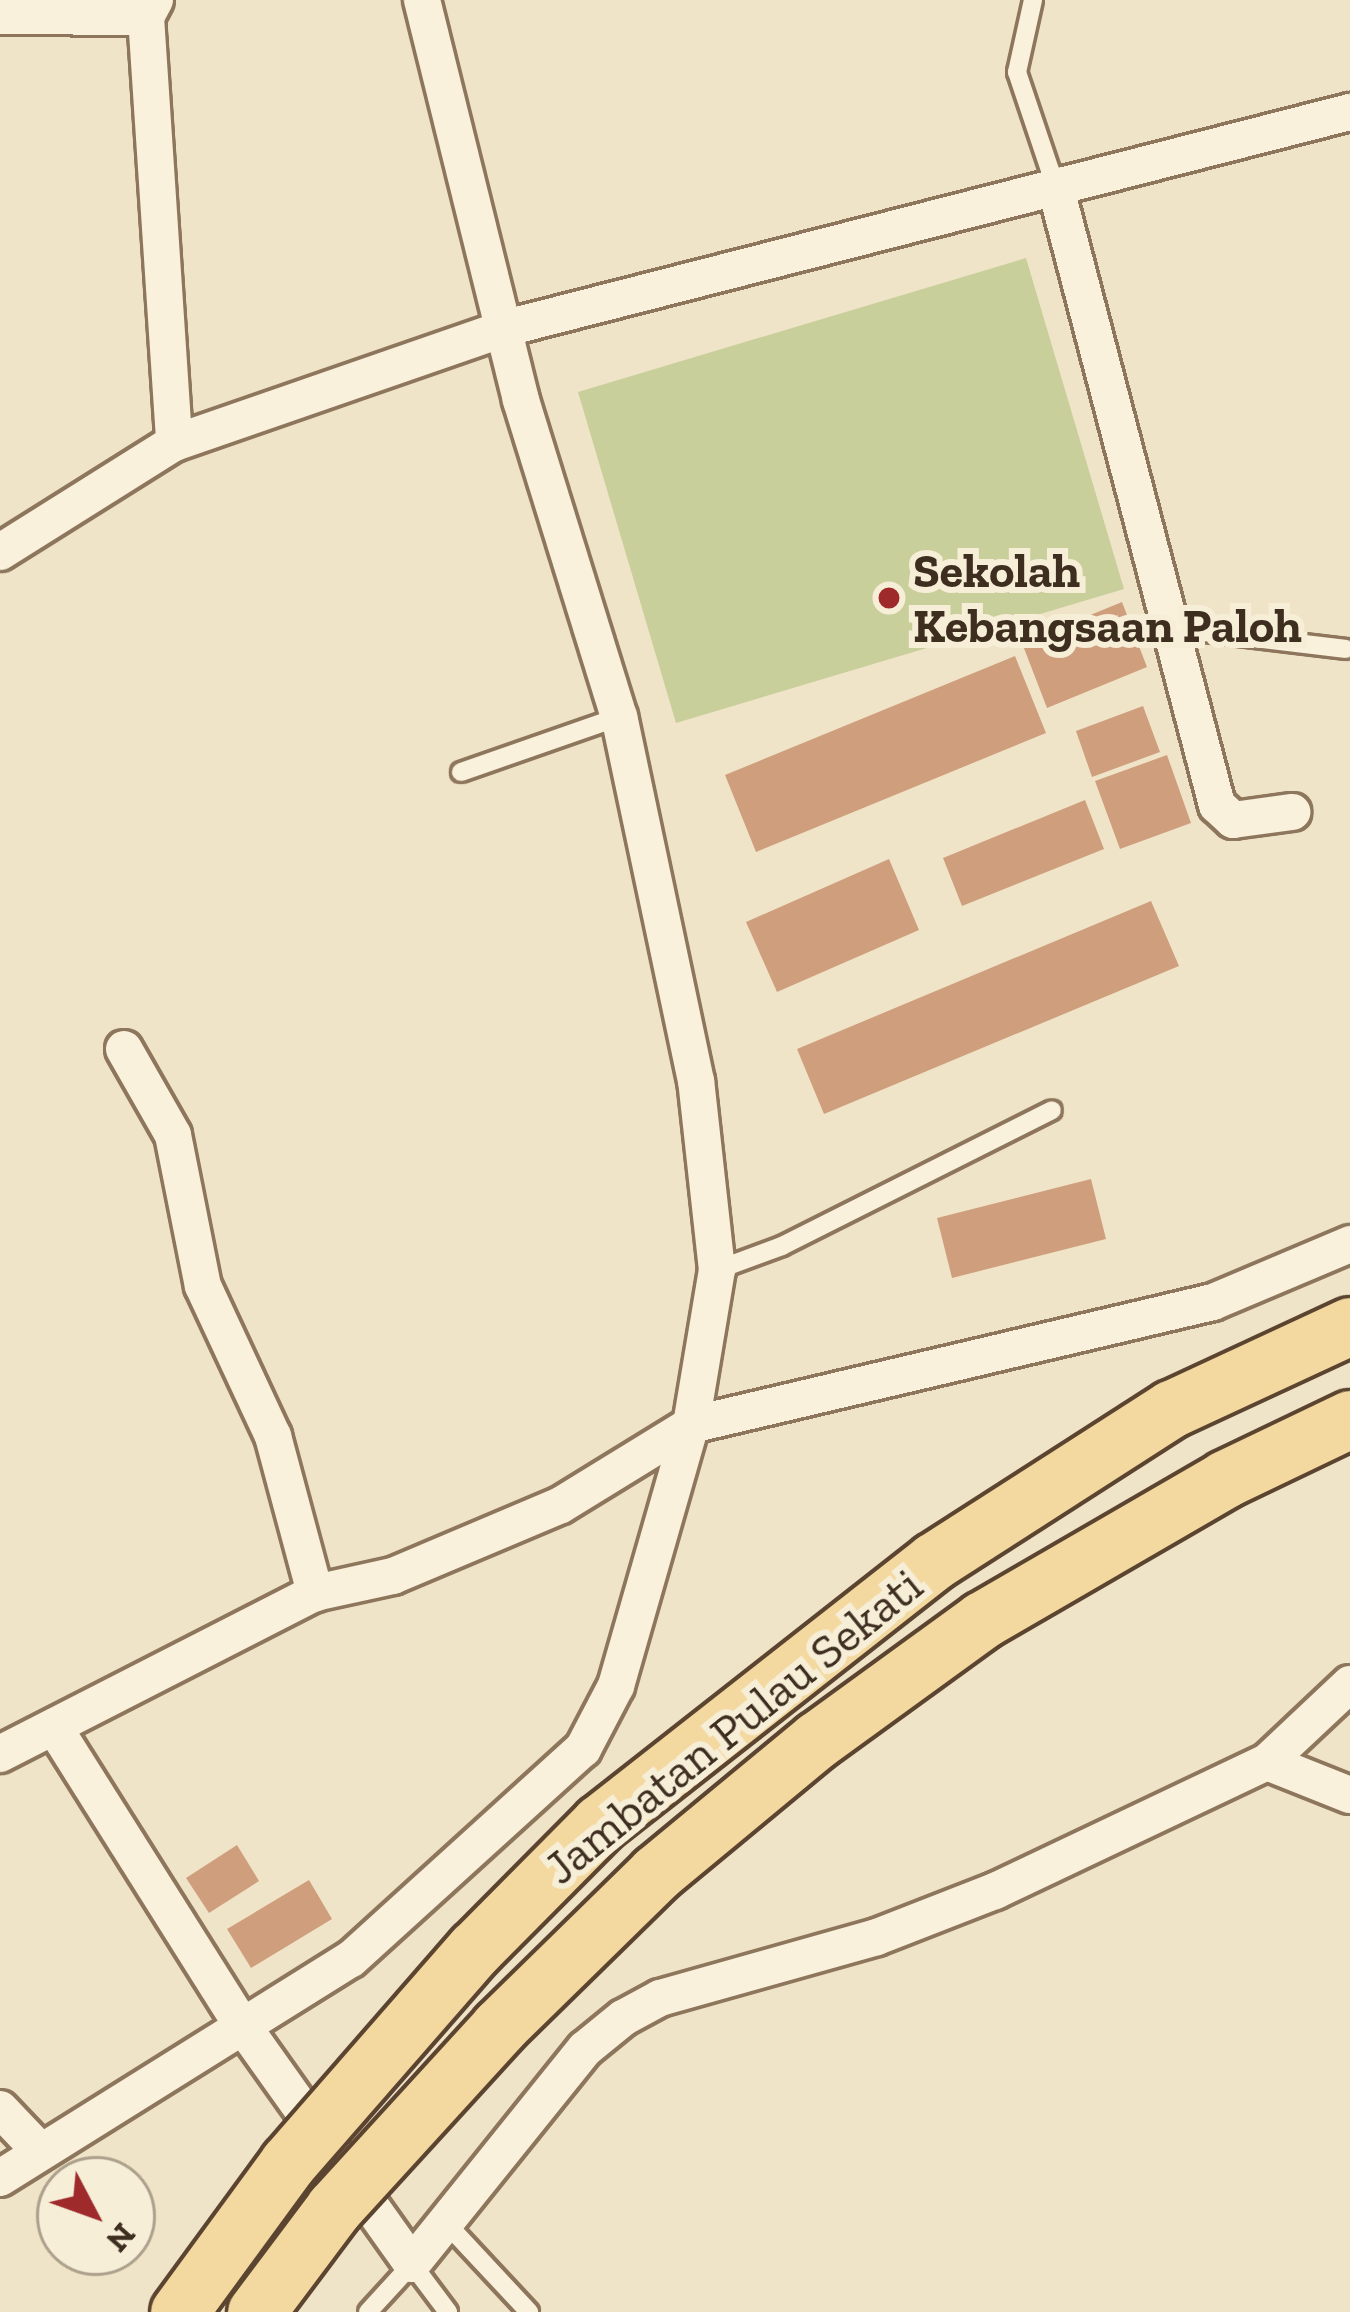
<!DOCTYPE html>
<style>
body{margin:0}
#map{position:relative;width:1350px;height:2312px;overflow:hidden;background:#f0e4c8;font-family:"Zilla Slab",serif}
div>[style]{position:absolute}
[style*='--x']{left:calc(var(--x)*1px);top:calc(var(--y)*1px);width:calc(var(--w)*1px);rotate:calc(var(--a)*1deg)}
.green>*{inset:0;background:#c9cf9b}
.building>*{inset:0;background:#cf9f7d}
.roads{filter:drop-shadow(3px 0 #8d765c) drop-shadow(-3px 0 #8d765c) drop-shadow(0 3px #8d765c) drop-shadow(0 -3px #8d765c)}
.lane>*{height:18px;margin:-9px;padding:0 9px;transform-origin:9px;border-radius:9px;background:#faf1dc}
.street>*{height:36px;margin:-18px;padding:0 18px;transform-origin:18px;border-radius:18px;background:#faf1dc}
.bridges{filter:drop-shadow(3px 0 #5b4430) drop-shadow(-3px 0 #5b4430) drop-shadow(0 3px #5b4430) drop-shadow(0 -3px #5b4430)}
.primary-bridge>*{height:57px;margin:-28.5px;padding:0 28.5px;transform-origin:28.5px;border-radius:28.5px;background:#f3d9a0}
.dots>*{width:33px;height:33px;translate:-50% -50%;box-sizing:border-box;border:6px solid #f7eed8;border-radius:50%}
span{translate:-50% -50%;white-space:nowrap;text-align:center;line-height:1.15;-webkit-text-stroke:12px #f7eed8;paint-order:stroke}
.poi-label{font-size:48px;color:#3d2e20;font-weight:700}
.left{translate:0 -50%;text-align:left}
.street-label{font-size:48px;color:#3d2e20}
.north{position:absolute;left:36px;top:2156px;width:120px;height:120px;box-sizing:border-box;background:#f7eed8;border:3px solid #ada18e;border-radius:50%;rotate:131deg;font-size:33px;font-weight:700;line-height:48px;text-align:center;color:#3d2e20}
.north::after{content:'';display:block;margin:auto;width:42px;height:54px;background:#9e2a2b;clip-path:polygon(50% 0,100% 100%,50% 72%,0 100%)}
</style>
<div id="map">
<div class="green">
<i style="clip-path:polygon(1026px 258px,1124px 589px,676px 723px,578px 392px)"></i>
</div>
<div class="building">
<i style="clip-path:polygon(1122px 602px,1147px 667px,1047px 708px,1022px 643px)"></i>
<i style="clip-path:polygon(1015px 656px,1046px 733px,756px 852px,725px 775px)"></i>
<i style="clip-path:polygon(1143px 706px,1160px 752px,1092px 777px,1076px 731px)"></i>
<i style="clip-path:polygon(1167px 755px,1191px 823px,1120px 849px,1095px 781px)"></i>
<i style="clip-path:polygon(1085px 800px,1104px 849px,962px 906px,943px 858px)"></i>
<i style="clip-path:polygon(889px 859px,919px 930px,777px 992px,746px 922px)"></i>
<i style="clip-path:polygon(1151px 901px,1179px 966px,824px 1114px,797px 1049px)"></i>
<i style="clip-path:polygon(1091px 1179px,1106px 1239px,952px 1278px,937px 1218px)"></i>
<i style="clip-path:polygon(237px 1845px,259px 1881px,209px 1913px,186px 1878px)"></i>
<i style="clip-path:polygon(309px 1880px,332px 1919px,251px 1968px,227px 1929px)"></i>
</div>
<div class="roads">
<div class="lane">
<i style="--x:1033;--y:0;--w:74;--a:102.5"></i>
<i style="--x:1017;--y:72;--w:119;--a:71.4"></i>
<i style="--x:1170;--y:628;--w:177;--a:6.8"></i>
<i style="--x:461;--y:772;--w:167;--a:-19.2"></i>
<i style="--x:717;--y:1270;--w:69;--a:-20.3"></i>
<i style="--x:782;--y:1246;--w:302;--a:-26.7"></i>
<i style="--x:446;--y:2223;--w:122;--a:47"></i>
<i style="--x:368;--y:2312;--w:65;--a:-47.5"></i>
<i style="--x:412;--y:2264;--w:60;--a:53.1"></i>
</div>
<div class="street">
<i style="--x:155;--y:0;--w:19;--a:118"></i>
<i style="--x:146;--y:17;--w:427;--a:86.2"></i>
<i style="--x:0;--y:16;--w:146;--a:0.4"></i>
<i style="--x:1055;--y:185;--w:641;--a:75.36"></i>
<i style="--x:1217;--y:805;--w:22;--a:43"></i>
<i style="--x:1233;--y:820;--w:60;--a:-7.7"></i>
<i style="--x:0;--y:552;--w:205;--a:-32.1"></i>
<i style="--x:174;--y:443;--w:351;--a:-19.1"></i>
<i style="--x:506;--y:328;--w:871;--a:-14.36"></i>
<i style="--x:124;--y:1049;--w:99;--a:60.3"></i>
<i style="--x:173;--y:1135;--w:154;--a:78.8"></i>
<i style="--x:203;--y:1286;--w:166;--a:65"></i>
<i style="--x:273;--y:1436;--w:163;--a:75"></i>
<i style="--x:54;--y:1727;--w:349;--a:57.8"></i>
<i style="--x:240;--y:2022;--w:297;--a:54.6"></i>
<i style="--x:412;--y:2264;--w:276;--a:-51.2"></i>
<i style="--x:585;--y:2049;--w:49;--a:-39.2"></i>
<i style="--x:623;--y:2018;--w:42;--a:-28.4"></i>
<i style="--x:660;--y:1998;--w:225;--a:-15.7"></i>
<i style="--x:877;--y:1937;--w:127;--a:-21.3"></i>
<i style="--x:995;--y:1891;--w:301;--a:-25.4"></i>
<i style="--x:1267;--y:1762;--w:114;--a:-43.2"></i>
<i style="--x:0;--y:1754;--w:354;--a:-27.1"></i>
<i style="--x:315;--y:1593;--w:80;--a:-12.3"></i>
<i style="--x:393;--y:1576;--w:182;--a:-22.9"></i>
<i style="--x:561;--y:1505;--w:153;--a:-31.6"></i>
<i style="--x:691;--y:1425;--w:536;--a:-13.26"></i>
<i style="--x:1213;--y:1302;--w:149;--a:-22.9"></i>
<i style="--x:1267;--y:1762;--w:89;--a:21.7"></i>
<i style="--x:0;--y:2109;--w:58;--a:46.4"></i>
<i style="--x:0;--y:2178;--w:414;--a:-32"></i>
<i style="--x:351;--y:1959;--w:313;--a:-42.2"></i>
<i style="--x:583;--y:1749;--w:71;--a:-62.4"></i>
<i style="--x:616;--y:1686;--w:272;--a:-74"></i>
<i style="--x:691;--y:1425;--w:157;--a:-80.5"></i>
<i style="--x:717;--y:1270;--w:190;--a:-96.3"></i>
<i style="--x:696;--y:1081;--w:372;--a:-101.9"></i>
<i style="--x:619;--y:717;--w:332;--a:-107.2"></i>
<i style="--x:521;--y:400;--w:412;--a:-103.9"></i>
</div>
</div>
<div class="bridges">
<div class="primary-bridge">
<i style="--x:179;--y:2312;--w:185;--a:-53.8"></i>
<i style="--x:288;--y:2163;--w:284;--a:-48.9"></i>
<i style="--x:475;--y:1949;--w:177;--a:-45.2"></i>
<i style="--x:600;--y:1823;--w:424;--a:-38.1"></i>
<i style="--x:934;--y:1561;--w:282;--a:-32.7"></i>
<i style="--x:1171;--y:1409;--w:197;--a:-24.9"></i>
<i style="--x:256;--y:2312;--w:130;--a:-53.1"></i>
<i style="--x:334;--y:2208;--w:245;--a:-47.6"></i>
<i style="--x:499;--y:2027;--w:220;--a:-44.4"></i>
<i style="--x:656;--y:1873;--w:209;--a:-39.6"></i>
<i style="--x:817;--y:1740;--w:204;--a:-36"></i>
<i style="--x:982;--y:1620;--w:281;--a:-30.1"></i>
<i style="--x:1225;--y:1479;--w:139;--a:-25.6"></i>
</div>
</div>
<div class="dots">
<i style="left:889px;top:598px;background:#9e2a2b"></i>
</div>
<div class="poi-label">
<span class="left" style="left:913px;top:598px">Sekolah<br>Kebangsaan Paloh</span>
</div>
<div class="street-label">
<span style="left:733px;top:1726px;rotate:-39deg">Jambatan Pulau Sekati</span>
</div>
<div class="north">N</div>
</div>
